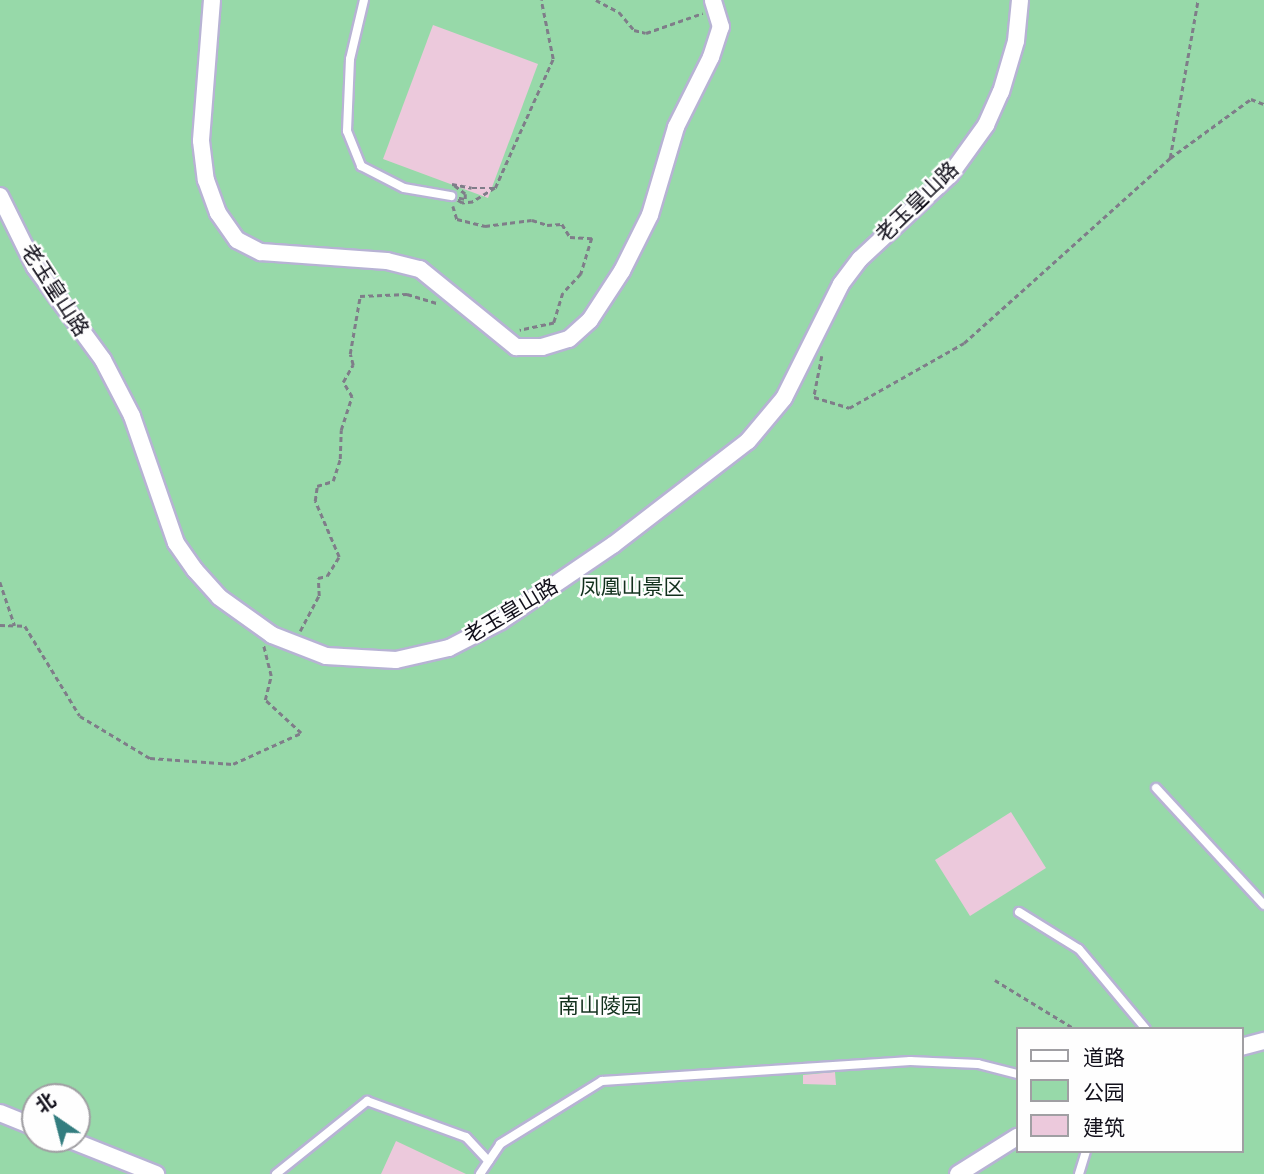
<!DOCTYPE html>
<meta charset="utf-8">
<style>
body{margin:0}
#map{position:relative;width:1264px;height:1174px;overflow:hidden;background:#f1effd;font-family:"Public Sans","Noto Sans SC",sans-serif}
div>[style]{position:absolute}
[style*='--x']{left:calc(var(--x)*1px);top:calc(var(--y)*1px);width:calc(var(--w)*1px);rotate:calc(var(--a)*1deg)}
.green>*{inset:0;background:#97d9a9}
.building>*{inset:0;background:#ecc9dc}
.path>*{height:2.5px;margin-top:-1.25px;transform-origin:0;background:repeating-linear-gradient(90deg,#7f7d89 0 5px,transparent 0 8.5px)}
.roads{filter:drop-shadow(2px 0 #b7b3d4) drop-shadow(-2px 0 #b7b3d4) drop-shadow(0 2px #b7b3d4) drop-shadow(0 -2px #b7b3d4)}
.lane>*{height:8px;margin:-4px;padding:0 4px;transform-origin:4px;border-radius:4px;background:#fff}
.street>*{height:16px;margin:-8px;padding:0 8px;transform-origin:8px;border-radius:8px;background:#fff}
span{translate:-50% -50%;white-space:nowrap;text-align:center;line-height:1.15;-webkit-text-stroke:5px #fefefe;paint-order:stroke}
.street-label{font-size:21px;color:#12101b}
.park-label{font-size:21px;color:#12311d}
.legend{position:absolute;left:1016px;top:1027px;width:228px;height:126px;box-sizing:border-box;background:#fefefe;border:2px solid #a09fa3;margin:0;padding:9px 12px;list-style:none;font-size:21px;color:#12101b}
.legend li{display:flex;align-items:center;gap:14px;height:35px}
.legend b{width:35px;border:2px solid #a09fa3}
.north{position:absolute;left:21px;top:1083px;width:70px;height:70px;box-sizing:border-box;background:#fefefe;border:2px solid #a09fa3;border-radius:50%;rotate:325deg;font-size:19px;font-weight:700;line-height:28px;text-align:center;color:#12101b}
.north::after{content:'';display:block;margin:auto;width:24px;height:32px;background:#337d7f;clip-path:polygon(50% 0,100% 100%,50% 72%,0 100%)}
</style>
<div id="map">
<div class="green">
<i style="clip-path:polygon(evenodd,0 0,1264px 0,1264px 1174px,0 1174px,0 0,1017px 1029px,1241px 1029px,1241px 1151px,1017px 1151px,1017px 1029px,0 0,35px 1097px,77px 1097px,77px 1139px,35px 1139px,35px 1097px)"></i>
</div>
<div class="building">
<i style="clip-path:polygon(433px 25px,538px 64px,488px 198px,383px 159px)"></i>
<i style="clip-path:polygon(1011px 812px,1046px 868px,970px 916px,935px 860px)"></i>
<i style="clip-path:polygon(835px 1072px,836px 1085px,803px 1084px,803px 1075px)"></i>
<i style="clip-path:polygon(396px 1141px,466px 1174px,381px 1174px)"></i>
</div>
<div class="path">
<i style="--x:596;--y:0;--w:26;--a:28"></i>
<i style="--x:619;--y:12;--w:23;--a:50"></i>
<i style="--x:634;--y:30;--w:12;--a:14"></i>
<i style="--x:646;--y:33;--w:60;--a:-19.3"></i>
<i style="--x:1170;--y:158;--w:100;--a:-36.1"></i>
<i style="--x:1251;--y:99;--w:14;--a:21"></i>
<i style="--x:452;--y:184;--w:20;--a:11"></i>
<i style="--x:472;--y:188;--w:23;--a:0"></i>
<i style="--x:495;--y:188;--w:26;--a:148"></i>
<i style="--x:473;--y:202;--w:11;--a:175"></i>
<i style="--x:462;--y:203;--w:13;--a:-148"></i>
<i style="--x:451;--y:196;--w:14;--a:12"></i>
<i style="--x:465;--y:199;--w:5;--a:-90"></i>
<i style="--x:465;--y:194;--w:16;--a:-142"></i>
<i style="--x:495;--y:188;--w:141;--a:-65.8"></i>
<i style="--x:553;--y:59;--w:60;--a:-101.5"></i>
<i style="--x:453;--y:206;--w:14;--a:73"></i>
<i style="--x:457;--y:219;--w:29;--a:14"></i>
<i style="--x:485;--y:226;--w:47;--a:-7.3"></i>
<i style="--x:532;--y:220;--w:16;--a:18"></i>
<i style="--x:547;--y:225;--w:15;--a:-4"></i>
<i style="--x:562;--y:224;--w:15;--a:58"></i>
<i style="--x:570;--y:237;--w:22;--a:3"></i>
<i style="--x:592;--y:238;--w:38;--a:107"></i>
<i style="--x:581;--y:274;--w:26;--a:133"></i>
<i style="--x:563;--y:293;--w:31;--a:107"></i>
<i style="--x:554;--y:323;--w:35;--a:168"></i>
<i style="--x:822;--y:356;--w:42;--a:101"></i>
<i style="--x:814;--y:397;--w:37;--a:17"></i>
<i style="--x:849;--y:408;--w:132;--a:-29.5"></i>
<i style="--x:964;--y:343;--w:277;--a:-41.9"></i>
<i style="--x:1170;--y:158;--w:160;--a:-80"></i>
<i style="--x:0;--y:582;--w:46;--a:71.2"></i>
<i style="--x:0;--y:625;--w:25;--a:2"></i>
<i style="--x:25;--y:626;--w:105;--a:58.6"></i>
<i style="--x:80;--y:716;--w:82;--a:31"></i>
<i style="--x:150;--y:758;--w:83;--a:4.1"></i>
<i style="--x:233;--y:764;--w:75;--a:-24.5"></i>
<i style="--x:301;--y:733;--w:49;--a:-137.5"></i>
<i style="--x:265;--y:700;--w:25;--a:-76"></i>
<i style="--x:271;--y:676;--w:32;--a:-104"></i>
<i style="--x:300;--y:631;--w:40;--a:-62"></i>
<i style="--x:319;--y:596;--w:18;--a:-93"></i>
<i style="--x:318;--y:578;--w:9;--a:-13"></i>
<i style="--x:327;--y:576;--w:22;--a:-58"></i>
<i style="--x:339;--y:557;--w:61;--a:-113.2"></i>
<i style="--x:315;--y:501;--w:15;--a:-82"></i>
<i style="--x:317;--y:486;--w:17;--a:-17"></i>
<i style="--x:333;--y:481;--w:23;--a:-72"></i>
<i style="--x:340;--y:459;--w:29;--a:-88"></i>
<i style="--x:341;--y:430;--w:35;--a:-72"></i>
<i style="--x:352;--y:397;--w:17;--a:-121"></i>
<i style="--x:343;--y:382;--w:20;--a:-60"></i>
<i style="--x:353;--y:365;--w:11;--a:-105"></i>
<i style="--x:350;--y:354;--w:59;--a:-80.2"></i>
<i style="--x:360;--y:296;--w:47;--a:-2.4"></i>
<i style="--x:407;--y:294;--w:31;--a:17"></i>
<i style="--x:995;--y:980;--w:94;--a:31.5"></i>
</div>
<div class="roads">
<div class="lane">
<i style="--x:364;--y:0;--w:61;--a:103.3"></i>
<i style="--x:350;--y:59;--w:72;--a:92.4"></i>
<i style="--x:347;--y:131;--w:38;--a:68"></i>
<i style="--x:361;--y:166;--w:48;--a:27.1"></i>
<i style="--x:404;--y:188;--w:48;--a:9.7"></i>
<i style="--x:1156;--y:788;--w:159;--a:47.3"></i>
<i style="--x:1019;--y:912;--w:70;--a:31.7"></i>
<i style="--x:1079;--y:949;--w:104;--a:50.1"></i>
<i style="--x:276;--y:1174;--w:117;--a:-38.7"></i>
<i style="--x:367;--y:1101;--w:105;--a:20"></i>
<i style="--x:466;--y:1137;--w:33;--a:47"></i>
<i style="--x:480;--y:1174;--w:36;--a:-56"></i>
<i style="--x:500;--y:1144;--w:120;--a:-31.7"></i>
<i style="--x:602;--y:1081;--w:309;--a:-3.7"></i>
<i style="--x:910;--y:1061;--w:68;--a:2.5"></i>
<i style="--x:978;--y:1064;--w:40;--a:14.4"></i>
<i style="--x:1079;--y:1174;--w:24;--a:-73"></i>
</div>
<div class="street">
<i style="--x:212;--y:0;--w:141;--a:94.5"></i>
<i style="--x:201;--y:141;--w:39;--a:83"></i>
<i style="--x:206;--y:180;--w:35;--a:70"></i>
<i style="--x:218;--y:213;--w:33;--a:55"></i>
<i style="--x:237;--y:240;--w:27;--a:27"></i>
<i style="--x:261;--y:252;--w:126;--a:4.1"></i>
<i style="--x:387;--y:261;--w:34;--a:14"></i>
<i style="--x:420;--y:269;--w:124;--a:39.1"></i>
<i style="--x:516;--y:347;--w:26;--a:0"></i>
<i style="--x:542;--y:347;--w:28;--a:-17"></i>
<i style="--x:569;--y:339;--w:28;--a:-42"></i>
<i style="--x:590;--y:320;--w:59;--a:-56.9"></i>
<i style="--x:622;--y:271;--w:63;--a:-63.4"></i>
<i style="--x:650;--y:215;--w:92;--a:-73.5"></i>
<i style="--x:676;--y:127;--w:78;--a:-63.4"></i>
<i style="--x:711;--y:57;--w:32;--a:-72"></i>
<i style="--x:721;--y:27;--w:28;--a:-107"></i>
<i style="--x:0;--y:196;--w:79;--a:63.8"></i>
<i style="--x:35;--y:267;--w:115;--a:53.8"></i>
<i style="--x:103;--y:360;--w:63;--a:62.6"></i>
<i style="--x:132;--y:416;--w:134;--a:70.9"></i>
<i style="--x:176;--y:543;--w:33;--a:55"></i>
<i style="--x:195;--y:570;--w:36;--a:48"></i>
<i style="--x:219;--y:597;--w:65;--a:35.6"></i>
<i style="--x:272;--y:635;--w:58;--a:21.3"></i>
<i style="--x:326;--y:656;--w:70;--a:3.3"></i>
<i style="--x:396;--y:660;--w:54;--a:-12.8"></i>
<i style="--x:449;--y:648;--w:59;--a:-27.4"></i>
<i style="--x:501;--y:621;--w:135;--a:-34.2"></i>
<i style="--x:613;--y:545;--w:170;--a:-37.6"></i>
<i style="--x:748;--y:441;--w:56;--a:-50.1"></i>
<i style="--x:784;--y:398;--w:127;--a:-63.4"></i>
<i style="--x:841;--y:284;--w:31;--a:-53"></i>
<i style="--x:860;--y:259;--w:123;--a:-43"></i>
<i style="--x:950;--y:175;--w:62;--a:-54.2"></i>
<i style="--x:986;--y:125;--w:36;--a:-66"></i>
<i style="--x:1001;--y:92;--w:53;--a:-73.6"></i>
<i style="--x:1016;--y:41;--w:41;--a:-84.4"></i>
<i style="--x:1241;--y:1047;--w:24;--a:-15"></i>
<i style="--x:0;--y:1113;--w:38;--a:22"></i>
<i style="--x:68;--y:1139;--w:95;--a:21.7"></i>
<i style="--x:958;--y:1174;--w:70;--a:-32.1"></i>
</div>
</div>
<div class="street-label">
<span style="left:917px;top:202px;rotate:-44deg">老玉皇山路</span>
<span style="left:55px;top:290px;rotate:57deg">老玉皇山路</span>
<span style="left:511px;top:611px;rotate:-31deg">老玉皇山路</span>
</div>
<div class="park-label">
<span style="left:632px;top:587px">凤凰山景区</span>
<span style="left:600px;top:1006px">南山陵园</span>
</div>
<ul class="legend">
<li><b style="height:9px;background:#fff"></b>道路</li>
<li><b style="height:19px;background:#97d9a9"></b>公园</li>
<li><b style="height:19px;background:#ecc9dc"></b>建筑</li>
</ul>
<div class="north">北</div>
</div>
